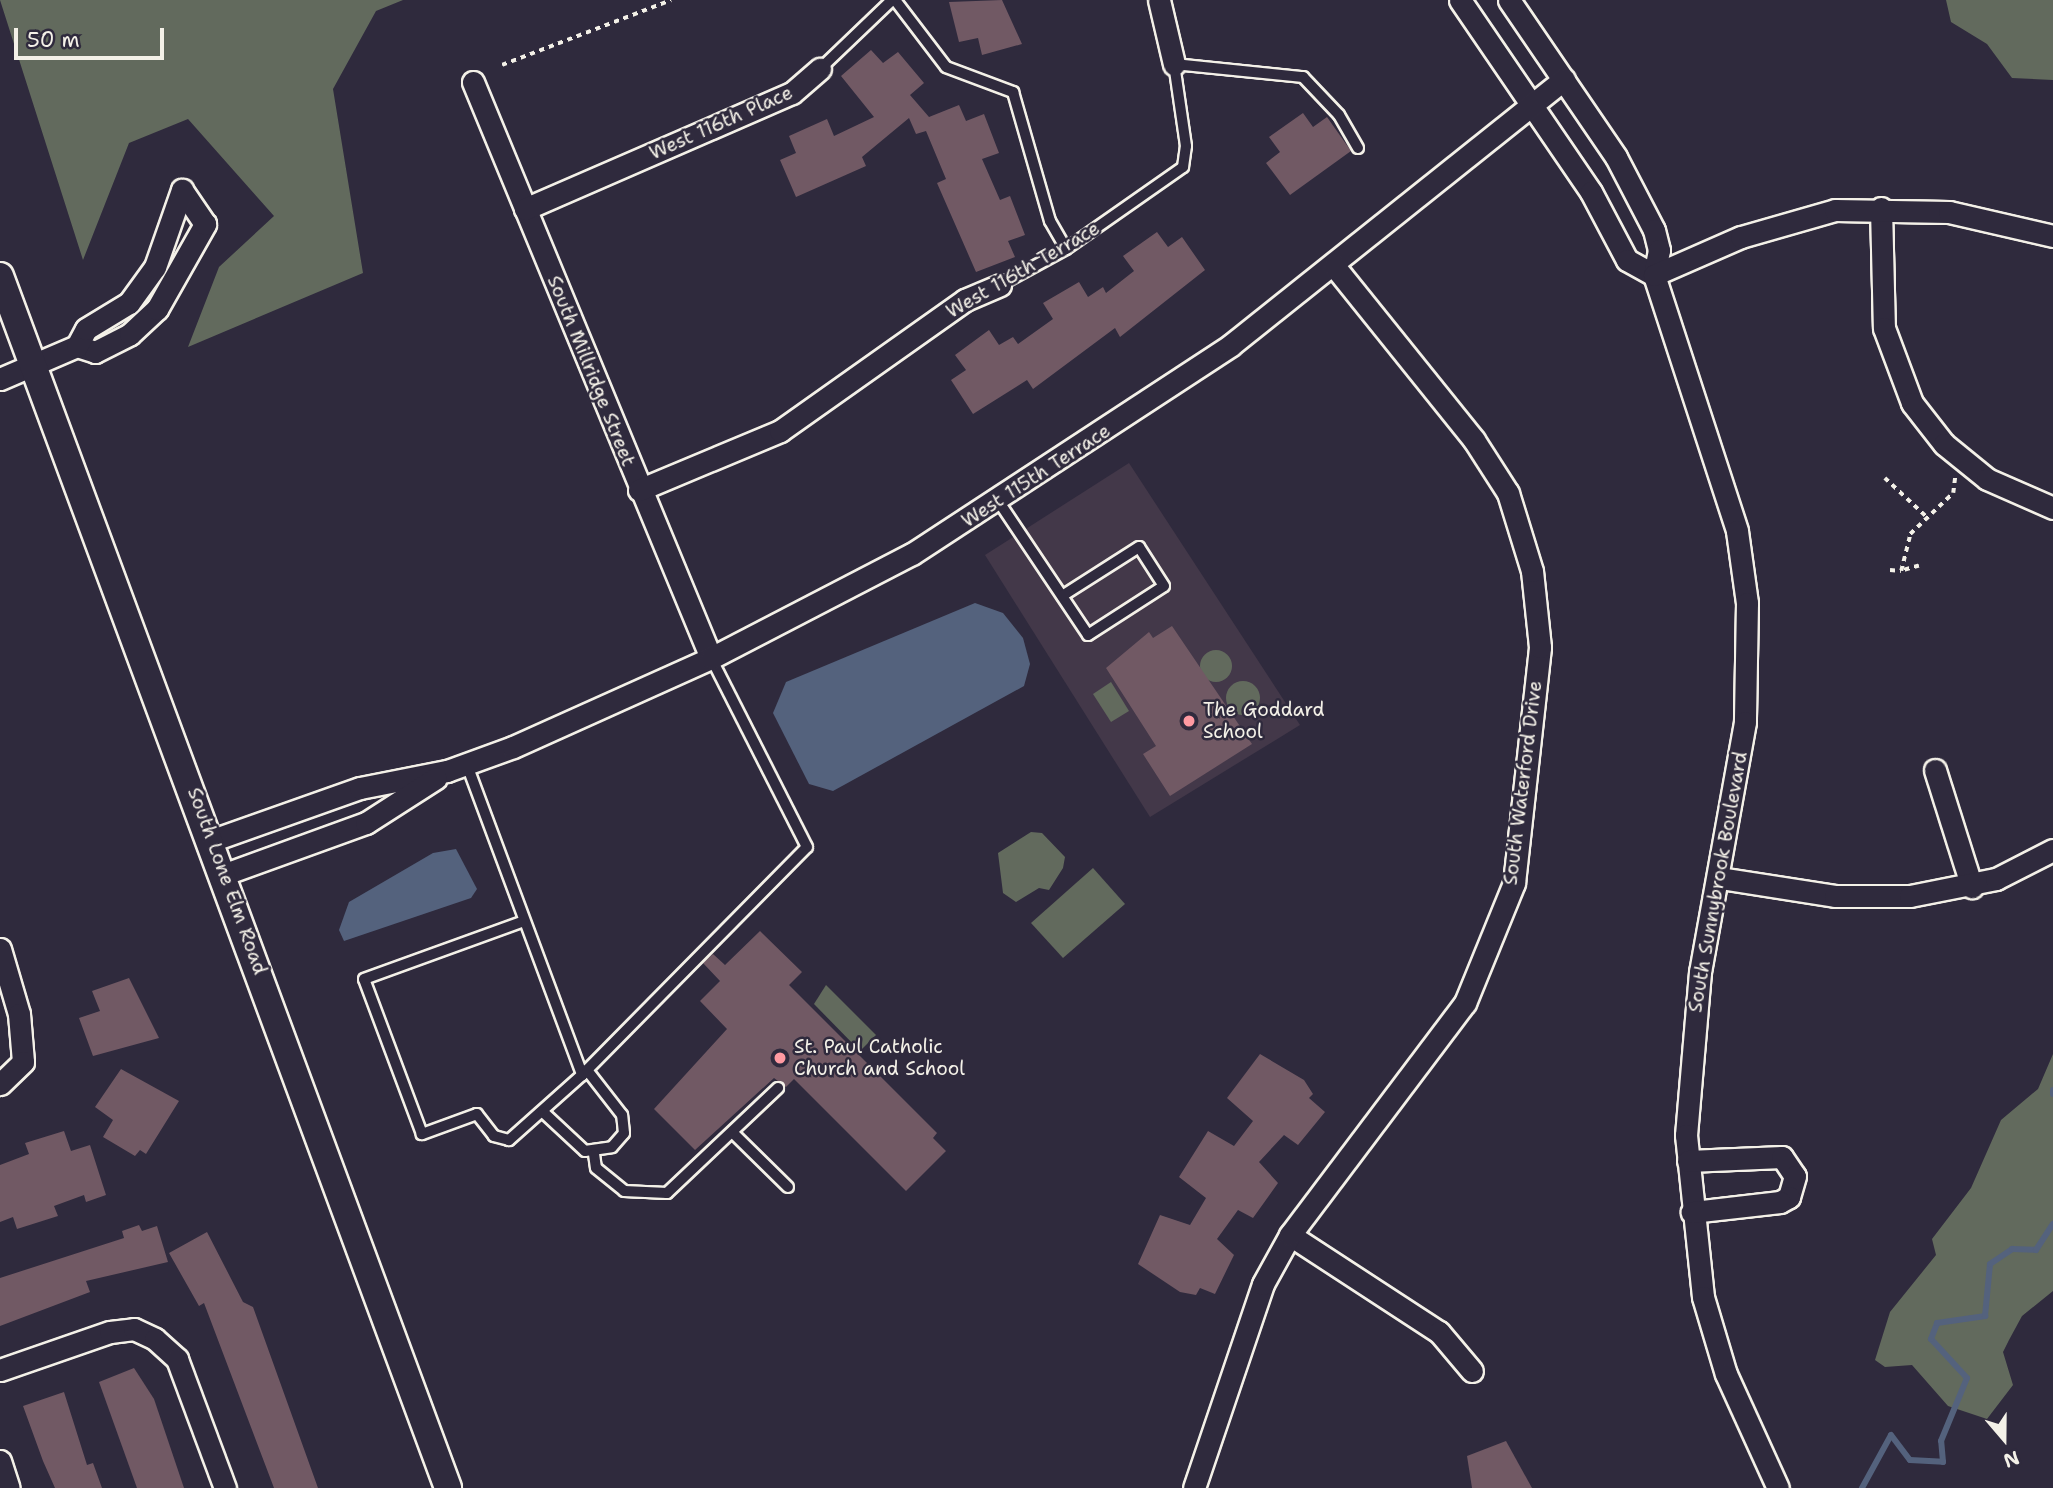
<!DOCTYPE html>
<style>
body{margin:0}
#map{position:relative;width:2053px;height:1488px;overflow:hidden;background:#2f2a3d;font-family:"Shantell Sans",sans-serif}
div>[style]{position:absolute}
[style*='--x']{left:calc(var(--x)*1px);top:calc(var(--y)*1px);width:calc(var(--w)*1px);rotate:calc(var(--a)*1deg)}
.built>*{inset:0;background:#433849}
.green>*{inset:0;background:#626a5d}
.round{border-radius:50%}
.water>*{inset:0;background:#54627d}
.stream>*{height:6px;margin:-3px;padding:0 3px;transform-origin:3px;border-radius:3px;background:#54627d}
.building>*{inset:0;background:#715964}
.path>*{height:3.5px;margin-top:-1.75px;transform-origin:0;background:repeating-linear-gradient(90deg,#f4f1e8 0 5px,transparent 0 10px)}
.roads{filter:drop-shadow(2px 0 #f4f1e8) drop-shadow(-2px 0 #f4f1e8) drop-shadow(0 2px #f4f1e8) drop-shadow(0 -2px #f4f1e8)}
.service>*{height:10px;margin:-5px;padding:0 5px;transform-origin:5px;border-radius:5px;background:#2f2a3d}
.minor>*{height:21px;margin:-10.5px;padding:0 10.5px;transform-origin:10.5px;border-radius:10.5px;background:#2f2a3d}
.tertiary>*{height:26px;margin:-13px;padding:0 13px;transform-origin:13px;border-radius:13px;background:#2f2a3d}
.dots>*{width:19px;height:19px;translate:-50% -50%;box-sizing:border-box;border:4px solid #2f2a3d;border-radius:50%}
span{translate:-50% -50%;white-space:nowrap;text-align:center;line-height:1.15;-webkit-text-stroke:5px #2f2a3d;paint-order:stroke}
.street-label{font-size:19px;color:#f4f1e8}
.poi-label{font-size:19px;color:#f4f1e8}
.left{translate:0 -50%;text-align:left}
.north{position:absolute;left:1969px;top:1404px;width:70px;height:70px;-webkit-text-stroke:5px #2f2a3d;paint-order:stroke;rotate:160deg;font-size:19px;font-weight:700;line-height:28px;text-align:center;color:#f4f1e8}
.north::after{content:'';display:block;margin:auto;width:24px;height:32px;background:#f4f1e8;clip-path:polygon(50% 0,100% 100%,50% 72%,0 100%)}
.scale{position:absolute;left:14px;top:28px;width:150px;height:32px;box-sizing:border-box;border:4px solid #f4f1e8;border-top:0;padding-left:9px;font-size:21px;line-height:24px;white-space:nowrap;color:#f4f1e8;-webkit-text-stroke:5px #2f2a3d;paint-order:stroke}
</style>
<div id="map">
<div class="built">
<i style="clip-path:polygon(1129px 463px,1300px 725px,1150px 817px,985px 555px)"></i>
</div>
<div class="green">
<i style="clip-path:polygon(0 0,403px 0,376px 11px,333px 89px,363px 273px,188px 347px,219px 267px,274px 216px,188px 119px,129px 143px,83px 260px)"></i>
<i style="clip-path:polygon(1946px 0,2053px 0,2053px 80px,2012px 78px,1987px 44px,1951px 22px)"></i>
<i class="round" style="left:1200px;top:650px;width:32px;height:32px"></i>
<i class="round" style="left:1226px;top:681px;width:34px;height:34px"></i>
<i style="clip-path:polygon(1111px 682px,1129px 711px,1111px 722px,1093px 694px)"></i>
<i style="clip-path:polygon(1031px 832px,1042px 833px,1065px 857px,1063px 868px,1049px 890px,1039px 888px,1016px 902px,1003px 893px,998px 853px)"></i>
<i style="clip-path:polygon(1093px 868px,1125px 904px,1063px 958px,1031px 923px)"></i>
<i style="clip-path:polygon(826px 985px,876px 1035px,860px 1051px,814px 1004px)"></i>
<i style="clip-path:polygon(2053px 1054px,2053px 1291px,2022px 1316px,2009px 1340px,2003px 1352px,2013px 1385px,1987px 1419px,1948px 1406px,1912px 1365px,1885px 1367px,1875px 1360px,1890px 1312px,1936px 1255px,1932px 1239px,1971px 1188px,2001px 1120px,2038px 1089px)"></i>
</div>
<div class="water">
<i style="clip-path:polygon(975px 603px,1003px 613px,1023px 638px,1030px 664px,1024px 686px,833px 791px,809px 784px,773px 713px,786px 682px)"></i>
<i style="clip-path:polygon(456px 849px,477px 889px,471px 898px,344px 941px,339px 930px,349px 902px,433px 853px)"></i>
</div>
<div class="stream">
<i style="--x:2053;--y:1090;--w:4;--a:90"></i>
<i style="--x:1862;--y:1488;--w:60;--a:-61.3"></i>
<i style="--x:1891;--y:1435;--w:31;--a:53"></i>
<i style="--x:1910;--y:1460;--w:33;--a:3"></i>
<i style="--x:1943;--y:1462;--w:21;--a:-95"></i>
<i style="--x:1941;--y:1441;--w:68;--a:-67.6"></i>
<i style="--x:1967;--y:1378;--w:53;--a:-132.7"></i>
<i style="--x:1931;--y:1339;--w:17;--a:-69"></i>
<i style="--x:1937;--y:1323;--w:49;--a:-8.3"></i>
<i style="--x:1985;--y:1316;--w:52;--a:-84.5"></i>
<i style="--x:1990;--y:1264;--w:27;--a:-34"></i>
<i style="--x:2012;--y:1249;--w:24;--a:2"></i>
<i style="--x:2036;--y:1250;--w:31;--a:-57"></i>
</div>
<div class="building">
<i style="clip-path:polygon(1002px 0,1022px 44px,982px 55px,978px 38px,959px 42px,949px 2px)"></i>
<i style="clip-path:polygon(871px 50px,883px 63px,898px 52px,924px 83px,910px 95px,929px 117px,959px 105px,966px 121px,984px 114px,999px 153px,982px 159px,1000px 200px,1010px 196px,1025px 235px,1008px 241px,1015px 257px,976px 272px,937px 183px,946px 179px,926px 131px,916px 134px,909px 118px,862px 157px,866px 166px,796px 197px,780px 160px,796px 153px,789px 136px,827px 119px,834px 136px,874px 117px,841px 76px)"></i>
<i style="clip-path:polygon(1303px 113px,1313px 127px,1327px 117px,1351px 151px,1290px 195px,1266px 163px,1280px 152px,1269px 137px)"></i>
<i style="clip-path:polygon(1157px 232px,1168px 247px,1182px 237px,1205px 270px,1120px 337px,1115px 328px,1033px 389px,1027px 380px,973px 414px,951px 380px,966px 370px,955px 355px,989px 330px,999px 345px,1013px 337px,1018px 344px,1053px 319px,1043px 303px,1079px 282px,1088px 297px,1103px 287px,1106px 293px,1134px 271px,1123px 256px)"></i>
<i style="clip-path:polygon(1172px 626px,1252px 744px,1170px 796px,1143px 754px,1156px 746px,1106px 668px,1149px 632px,1153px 638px)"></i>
<i style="clip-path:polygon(760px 931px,802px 972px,789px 985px,937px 1133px,933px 1138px,946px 1151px,906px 1191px,794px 1079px,786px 1087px,774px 1078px,695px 1150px,654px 1109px,727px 1029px,700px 1001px,720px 981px,703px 963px,713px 954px,725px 965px)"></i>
<i style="clip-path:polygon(129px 978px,159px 1038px,93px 1056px,79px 1018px,100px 1011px,92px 991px)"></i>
<i style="clip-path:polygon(1260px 1054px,1304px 1080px,1313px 1094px,1309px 1098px,1325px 1112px,1298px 1145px,1284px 1135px,1259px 1162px,1278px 1183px,1253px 1218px,1238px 1210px,1217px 1239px,1234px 1255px,1215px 1294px,1200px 1288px,1196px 1295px,1180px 1292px,1138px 1264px,1160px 1215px,1190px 1225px,1206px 1198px,1179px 1177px,1208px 1131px,1234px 1146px,1253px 1121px,1227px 1098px)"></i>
<i style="clip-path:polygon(121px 1069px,179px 1101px,146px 1154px,140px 1150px,135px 1156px,103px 1137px,113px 1120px,95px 1107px)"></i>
<i style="clip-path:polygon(64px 1131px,71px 1151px,90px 1145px,106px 1195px,86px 1202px,84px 1195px,54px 1206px,58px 1216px,17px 1229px,13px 1217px,0 1222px,0 1165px,29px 1154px,25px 1143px)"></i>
<i style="clip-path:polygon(139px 1225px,142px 1231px,157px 1226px,168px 1262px,86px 1281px,90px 1292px,0 1326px,0 1278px,124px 1238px,122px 1231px)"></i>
<i style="clip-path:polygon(207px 1232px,243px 1302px,253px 1307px,318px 1488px,274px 1488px,204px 1303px,199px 1306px,169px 1253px)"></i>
<i style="clip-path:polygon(134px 1368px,154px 1399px,184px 1488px,137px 1488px,99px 1382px)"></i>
<i style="clip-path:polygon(64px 1392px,87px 1465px,93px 1463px,102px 1488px,55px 1488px,43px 1461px,23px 1406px)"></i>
<i style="clip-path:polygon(1506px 1441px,1532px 1488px,1472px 1488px,1467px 1456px)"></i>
</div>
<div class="path">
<i style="--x:502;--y:65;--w:181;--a:-21"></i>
<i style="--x:1885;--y:478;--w:60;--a:43"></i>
<i style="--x:1919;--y:566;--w:19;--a:164"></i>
<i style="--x:1901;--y:571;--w:38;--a:-76"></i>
<i style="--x:1910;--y:534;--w:59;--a:-43.6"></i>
<i style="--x:1953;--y:493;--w:17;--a:-83"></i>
<i style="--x:1890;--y:570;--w:11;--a:5"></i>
</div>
<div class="roads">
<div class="service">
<i style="--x:895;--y:0;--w:84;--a:52.7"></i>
<i style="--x:946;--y:67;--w:72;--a:20.5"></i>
<i style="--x:1013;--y:92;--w:134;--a:74"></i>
<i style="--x:1050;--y:221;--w:32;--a:60"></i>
<i style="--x:820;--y:69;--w:100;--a:-43.8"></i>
<i style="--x:1000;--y:285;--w:75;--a:-28.6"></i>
<i style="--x:1066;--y:249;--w:143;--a:-35"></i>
<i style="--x:1183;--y:167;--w:21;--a:-82"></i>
<i style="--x:1186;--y:146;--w:83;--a:-98.3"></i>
<i style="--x:1174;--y:64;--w:130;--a:5.8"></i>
<i style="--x:1303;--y:77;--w:52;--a:46.5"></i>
<i style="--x:1339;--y:115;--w:38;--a:60"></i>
<i style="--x:999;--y:502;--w:160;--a:56.2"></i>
<i style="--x:1088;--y:635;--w:90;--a:-32.8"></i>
<i style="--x:1164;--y:586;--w:46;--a:-122.7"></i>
<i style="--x:1139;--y:547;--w:91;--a:147.5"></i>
<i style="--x:467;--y:765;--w:331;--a:69.6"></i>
<i style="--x:582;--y:1075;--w:98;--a:138.3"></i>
<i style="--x:509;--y:1140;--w:16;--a:-165"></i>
<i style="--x:494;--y:1136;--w:28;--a:-128"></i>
<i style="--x:477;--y:1114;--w:59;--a:160"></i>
<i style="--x:422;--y:1134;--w:165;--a:-110.5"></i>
<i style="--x:364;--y:979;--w:170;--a:-19.9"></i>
<i style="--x:582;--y:1075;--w:320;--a:-45.4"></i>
<i style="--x:807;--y:847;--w:212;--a:-116.9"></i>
<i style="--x:543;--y:1112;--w:57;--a:42.9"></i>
<i style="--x:585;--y:1151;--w:27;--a:-8"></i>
<i style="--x:612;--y:1147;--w:18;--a:-49"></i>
<i style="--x:624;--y:1133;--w:18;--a:-96"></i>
<i style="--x:622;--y:1115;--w:57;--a:-127.9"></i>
<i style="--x:733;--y:1133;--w:77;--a:44.5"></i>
<i style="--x:594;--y:1154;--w:14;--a:82"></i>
<i style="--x:596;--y:1168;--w:36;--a:39"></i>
<i style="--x:624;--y:1191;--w:43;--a:2.7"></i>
<i style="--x:667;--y:1193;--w:153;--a:-43.4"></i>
</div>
<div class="minor">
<i style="--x:1159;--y:0;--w:66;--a:76.8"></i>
<i style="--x:1460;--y:0;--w:232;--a:55.7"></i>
<i style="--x:1591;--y:192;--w:77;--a:62.1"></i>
<i style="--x:1627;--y:260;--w:31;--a:29"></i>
<i style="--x:1509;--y:0;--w:190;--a:55.7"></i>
<i style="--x:1616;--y:157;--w:82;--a:62.5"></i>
<i style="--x:1654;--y:230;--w:21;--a:76"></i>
<i style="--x:1659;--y:250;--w:25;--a:101"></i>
<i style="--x:1654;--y:275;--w:269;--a:72"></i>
<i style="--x:1737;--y:531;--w:73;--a:82.1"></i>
<i style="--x:1747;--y:603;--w:119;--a:91"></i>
<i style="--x:1745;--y:722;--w:254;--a:100.2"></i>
<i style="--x:1700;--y:972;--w:164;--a:94.9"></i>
<i style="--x:1686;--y:1135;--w:163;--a:84"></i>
<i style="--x:1703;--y:1297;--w:80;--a:73.4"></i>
<i style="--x:1726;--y:1374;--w:125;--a:65.5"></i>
<i style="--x:473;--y:82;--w:623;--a:67.55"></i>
<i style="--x:1881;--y:208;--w:120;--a:88.6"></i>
<i style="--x:1884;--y:328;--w:80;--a:69.5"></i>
<i style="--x:1912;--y:403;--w:52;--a:52"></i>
<i style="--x:1944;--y:444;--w:55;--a:39.1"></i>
<i style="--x:1987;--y:479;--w:72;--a:23.7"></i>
<i style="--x:525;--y:209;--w:291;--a:-23.5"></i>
<i style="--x:792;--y:93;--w:37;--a:-41"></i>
<i style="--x:1654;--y:275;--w:95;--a:-23.6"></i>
<i style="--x:1741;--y:237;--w:98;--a:-16"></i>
<i style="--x:1835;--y:210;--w:114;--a:1"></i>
<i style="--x:1949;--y:212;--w:107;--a:13"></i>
<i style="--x:77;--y:346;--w:19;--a:18"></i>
<i style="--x:95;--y:352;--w:39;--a:-27"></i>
<i style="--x:130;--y:334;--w:37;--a:-43"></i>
<i style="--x:157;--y:309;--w:98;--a:-60.5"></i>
<i style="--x:205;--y:224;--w:41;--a:-124.1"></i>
<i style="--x:0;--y:379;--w:84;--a:-23.2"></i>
<i style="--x:77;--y:346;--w:19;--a:-62"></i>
<i style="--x:86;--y:329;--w:50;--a:-31.2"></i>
<i style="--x:129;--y:303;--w:44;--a:-54.2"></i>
<i style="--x:155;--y:267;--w:82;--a:-70.7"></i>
<i style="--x:639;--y:490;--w:153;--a:-22.7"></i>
<i style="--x:780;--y:431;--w:227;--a:-35.3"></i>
<i style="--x:965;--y:300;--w:38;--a:-23"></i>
<i style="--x:1935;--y:770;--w:123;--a:72.5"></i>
<i style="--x:213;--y:840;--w:156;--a:-19.5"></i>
<i style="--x:360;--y:788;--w:89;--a:-11.1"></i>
<i style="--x:447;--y:771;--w:70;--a:-20"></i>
<i style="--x:513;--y:747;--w:217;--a:-24.2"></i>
<i style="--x:711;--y:658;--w:226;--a:-27.4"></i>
<i style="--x:912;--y:554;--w:381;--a:-33.2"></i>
<i style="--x:1231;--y:345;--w:426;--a:-38.6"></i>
<i style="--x:225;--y:874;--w:150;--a:-19.9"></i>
<i style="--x:366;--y:823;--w:83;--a:-32.7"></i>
<i style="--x:1720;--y:878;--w:116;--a:8.9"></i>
<i style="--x:1835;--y:896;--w:75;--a:0"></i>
<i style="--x:1910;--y:896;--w:88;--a:-11.2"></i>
<i style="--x:1996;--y:879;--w:64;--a:-27"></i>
<i style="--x:0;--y:949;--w:68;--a:73.7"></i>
<i style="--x:19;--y:1014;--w:48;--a:85.2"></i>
<i style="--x:23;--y:1062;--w:32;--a:136"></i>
<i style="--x:1688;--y:1161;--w:94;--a:-2.4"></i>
<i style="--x:1782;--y:1157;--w:23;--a:56"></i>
<i style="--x:1795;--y:1176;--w:22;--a:106"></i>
<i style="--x:1789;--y:1197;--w:10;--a:151"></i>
<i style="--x:1780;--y:1202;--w:89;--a:173.5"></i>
<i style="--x:1290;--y:1235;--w:178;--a:33.1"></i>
<i style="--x:1439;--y:1332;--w:51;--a:49.8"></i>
<i style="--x:0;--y:1370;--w:116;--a:-19.1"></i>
<i style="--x:110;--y:1332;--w:24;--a:-7"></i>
<i style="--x:134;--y:1329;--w:23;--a:25"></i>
<i style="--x:155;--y:1339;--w:30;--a:42"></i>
<i style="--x:177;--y:1359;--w:138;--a:69.6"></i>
<i style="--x:0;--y:1461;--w:28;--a:72"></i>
<i style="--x:1194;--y:1488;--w:215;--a:-71.3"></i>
<i style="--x:1263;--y:1284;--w:56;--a:-61.1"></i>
<i style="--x:1290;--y:1235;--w:291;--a:-53"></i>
<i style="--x:1465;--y:1003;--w:130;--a:-67.8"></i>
<i style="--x:1514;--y:883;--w:237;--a:-83.7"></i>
<i style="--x:1540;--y:647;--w:76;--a:-96"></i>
<i style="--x:1532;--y:571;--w:82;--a:-107.1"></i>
<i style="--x:1508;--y:493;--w:63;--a:-122.7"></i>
<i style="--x:1474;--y:440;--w:223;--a:-128.8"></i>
</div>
<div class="tertiary">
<i style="--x:0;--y:276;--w:1292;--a:69.71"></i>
</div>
</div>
<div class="dots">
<i style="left:1189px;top:721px;background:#ff9aa2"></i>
<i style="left:780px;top:1058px;background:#ff9aa2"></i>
</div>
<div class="street-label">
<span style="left:721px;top:123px;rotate:-24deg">West 116th Place</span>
<span style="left:1023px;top:270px;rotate:-30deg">West 116th Terrace</span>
<span style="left:591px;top:371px;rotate:68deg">South Millridge Street</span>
<span style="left:1036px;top:476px;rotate:-33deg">West 115th Terrace</span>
<span style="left:1523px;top:783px;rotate:-83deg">South Waterford Drive</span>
<span style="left:227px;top:881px;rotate:70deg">South Lone Elm Road</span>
<span style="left:1718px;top:882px;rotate:-80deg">South Sunnybrook Boulevard</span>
</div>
<div class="poi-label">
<span class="left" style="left:1203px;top:721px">The Goddard<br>School</span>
<span class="left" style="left:794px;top:1058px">St. Paul Catholic<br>Church and School</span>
</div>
<div class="north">N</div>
<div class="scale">50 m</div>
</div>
